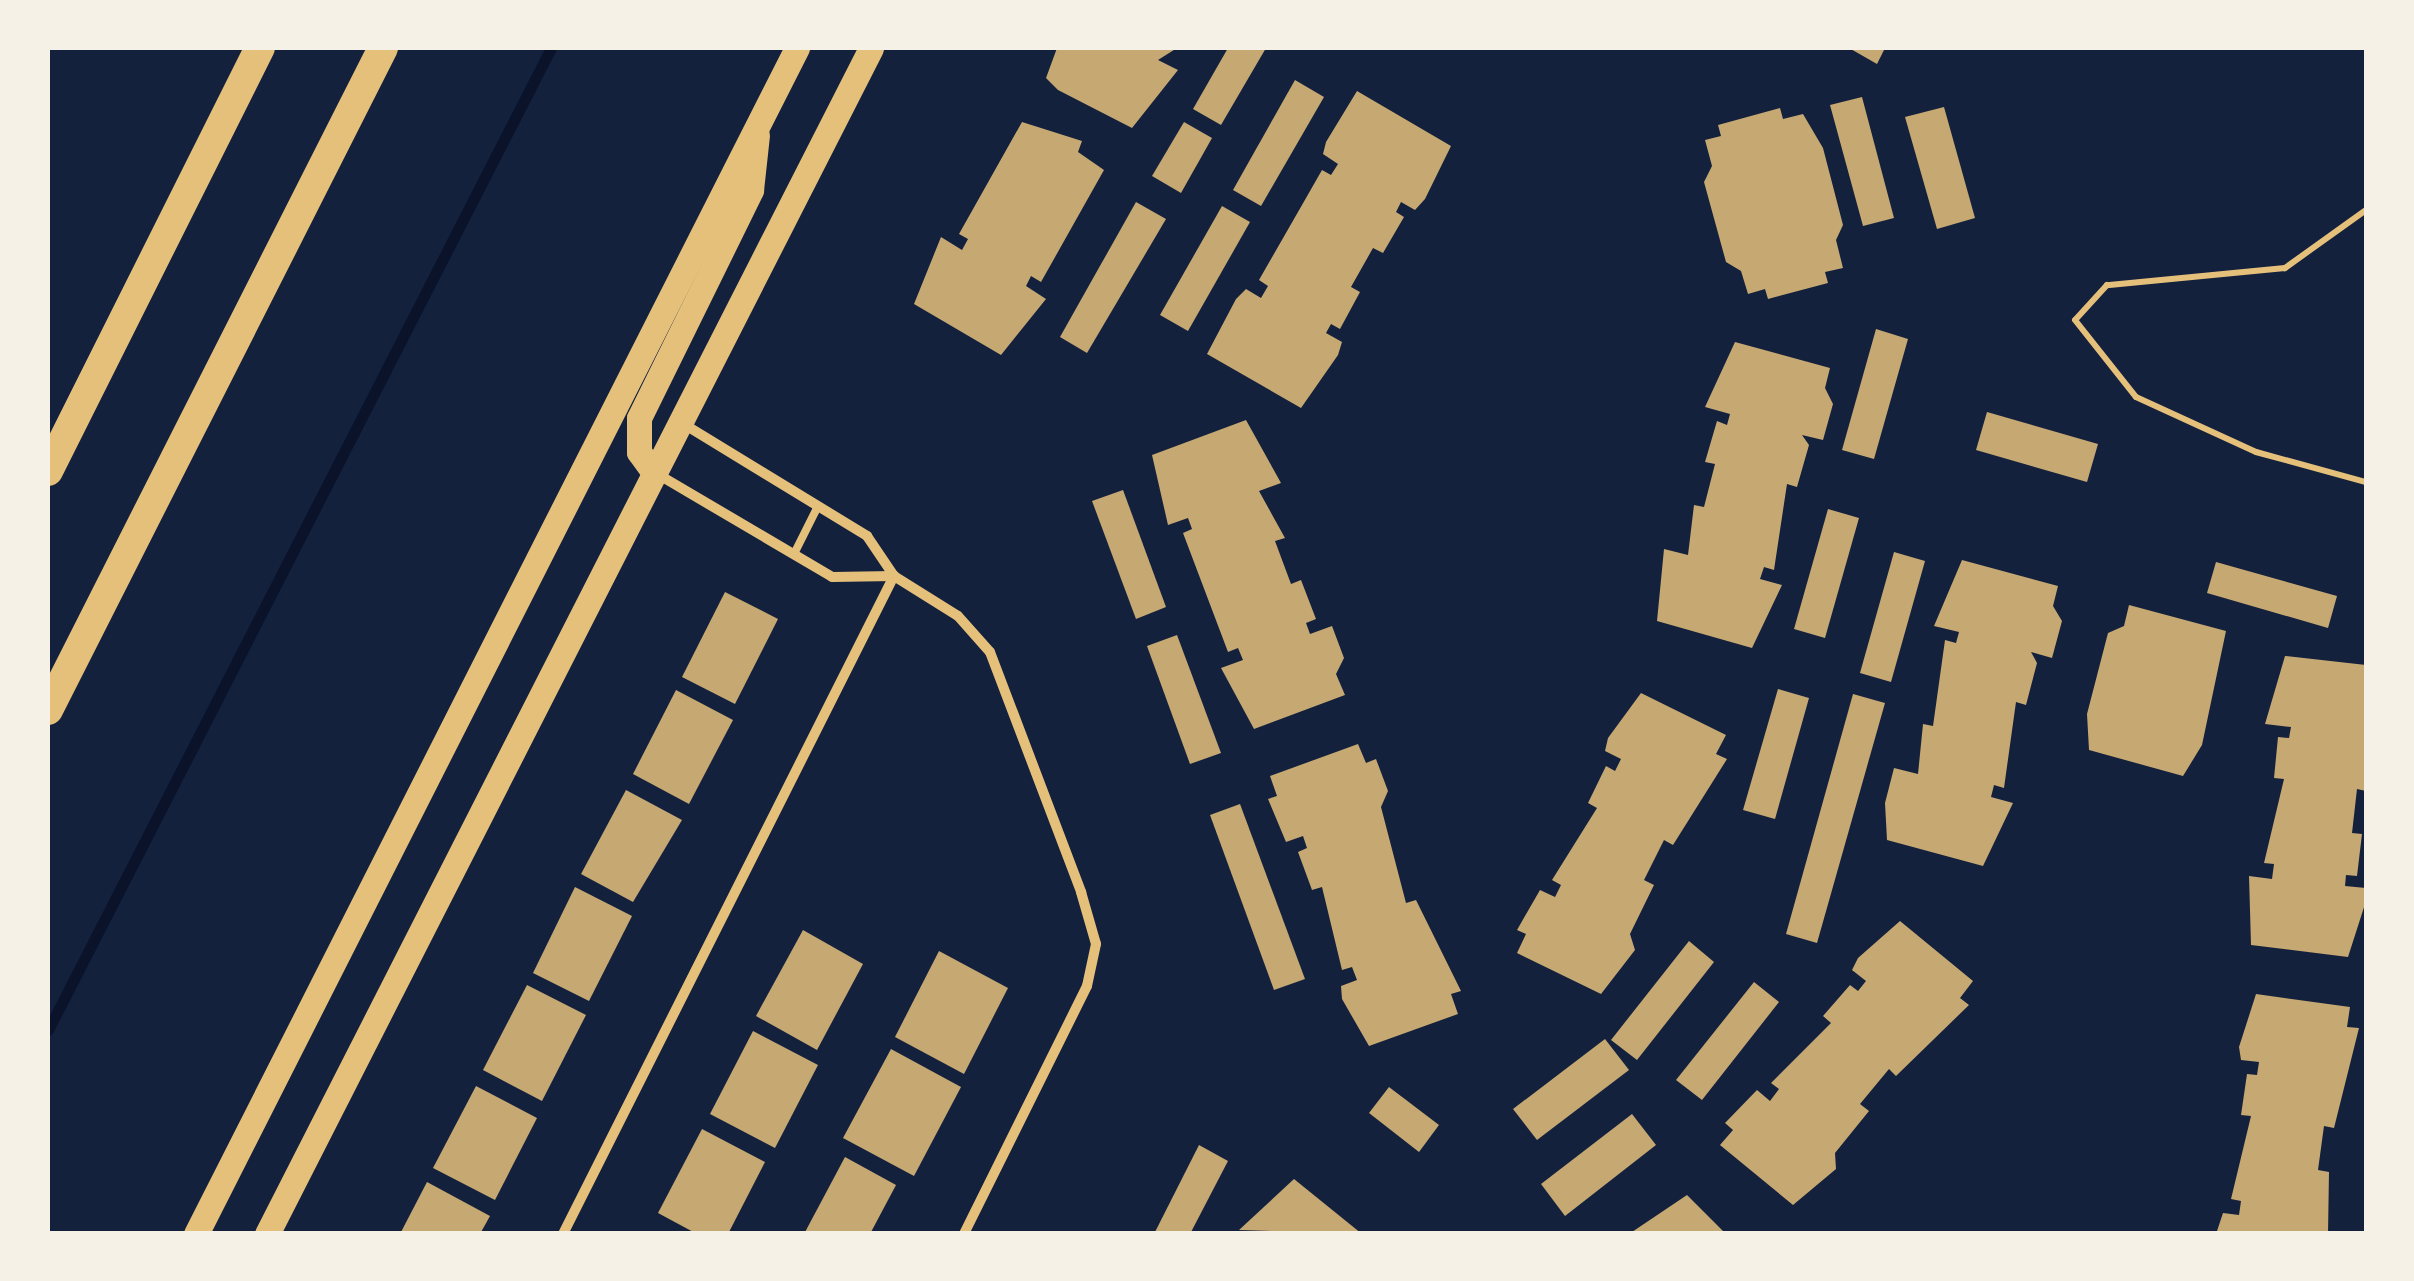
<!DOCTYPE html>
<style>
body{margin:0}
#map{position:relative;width:2414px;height:1281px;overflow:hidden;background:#14213d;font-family:Signika,sans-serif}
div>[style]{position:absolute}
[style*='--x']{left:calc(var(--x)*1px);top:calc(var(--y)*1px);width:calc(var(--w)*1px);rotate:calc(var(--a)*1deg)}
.stream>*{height:11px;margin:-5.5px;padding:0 5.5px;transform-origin:5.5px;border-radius:5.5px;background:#0b132b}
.building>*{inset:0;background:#c6a872}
.path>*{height:6px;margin:-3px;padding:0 3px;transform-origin:3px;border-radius:3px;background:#e5c07b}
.service>*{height:8px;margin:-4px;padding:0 4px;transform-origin:4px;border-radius:4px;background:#e5c07b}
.minor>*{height:10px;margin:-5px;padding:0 5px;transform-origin:5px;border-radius:5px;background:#e5c07b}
.primary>*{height:25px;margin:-12.5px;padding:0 12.5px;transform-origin:12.5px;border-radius:12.5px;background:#e5c07b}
.motorway>*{height:30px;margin:-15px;padding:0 15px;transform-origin:15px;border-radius:15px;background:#e5c07b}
span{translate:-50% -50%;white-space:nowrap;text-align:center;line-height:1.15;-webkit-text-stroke:9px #f6f1e7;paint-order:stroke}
.frame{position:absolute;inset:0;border:50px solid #f6f1e7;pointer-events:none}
</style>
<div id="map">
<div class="stream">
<i style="--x:48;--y:1030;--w:1103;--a:-62.88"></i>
</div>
<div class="building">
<i style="clip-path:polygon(1057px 48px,1177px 48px,1158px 60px,1178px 70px,1132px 128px,1058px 90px,1046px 78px)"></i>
<i style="clip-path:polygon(1228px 48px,1266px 48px,1221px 125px,1193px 109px)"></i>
<i style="clip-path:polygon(1849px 48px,1885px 48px,1877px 64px)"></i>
<i style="clip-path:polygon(1295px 80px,1324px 97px,1261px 206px,1233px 190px)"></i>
<i style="clip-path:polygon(1357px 91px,1451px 146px,1425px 199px,1415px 210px,1401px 202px,1396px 212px,1404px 217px,1383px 253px,1373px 248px,1351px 287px,1360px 292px,1340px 329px,1331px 324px,1326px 333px,1342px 342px,1338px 355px,1301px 408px,1207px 354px,1236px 299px,1246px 289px,1261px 298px,1268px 286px,1259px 280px,1302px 205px,1322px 170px,1331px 175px,1338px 164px,1323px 154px,1326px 142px)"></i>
<i style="clip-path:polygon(1862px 97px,1894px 218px,1863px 226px,1830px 105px)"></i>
<i style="clip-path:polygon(1944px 107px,1975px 218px,1937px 229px,1905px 117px)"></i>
<i style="clip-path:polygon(1780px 108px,1783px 119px,1803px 114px,1823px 148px,1843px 225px,1836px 240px,1843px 268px,1825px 272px,1828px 283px,1768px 299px,1765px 289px,1748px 294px,1741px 271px,1726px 262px,1704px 182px,1712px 166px,1705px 140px,1721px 136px,1718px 125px)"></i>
<i style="clip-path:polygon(1022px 122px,1082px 141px,1078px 152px,1104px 170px,1041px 282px,1031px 276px,1026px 286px,1046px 299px,1001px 355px,914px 304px,941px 237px,962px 250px,968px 239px,959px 234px)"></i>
<i style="clip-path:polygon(1184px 122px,1212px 138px,1181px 193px,1152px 176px)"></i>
<i style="clip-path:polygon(1136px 202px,1166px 219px,1087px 353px,1060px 337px)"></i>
<i style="clip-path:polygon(1222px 206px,1250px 222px,1188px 331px,1160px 315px)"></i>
<i style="clip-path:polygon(1876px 329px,1908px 339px,1874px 459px,1842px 450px)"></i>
<i style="clip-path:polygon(1735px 342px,1830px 368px,1825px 388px,1833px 404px,1823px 440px,1802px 435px,1809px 445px,1797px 487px,1787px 484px,1774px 570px,1764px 567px,1760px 579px,1782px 585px,1752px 648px,1657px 621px,1664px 549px,1688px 555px,1694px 505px,1704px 507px,1715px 464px,1705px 462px,1717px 421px,1727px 425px,1730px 414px,1705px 407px)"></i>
<i style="clip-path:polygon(1987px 412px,2098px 444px,2087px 482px,1976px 450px)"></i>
<i style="clip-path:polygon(1246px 420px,1281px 483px,1259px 491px,1285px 538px,1275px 541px,1291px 584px,1301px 580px,1316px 619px,1306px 623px,1310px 634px,1332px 626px,1344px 658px,1336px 674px,1345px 695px,1254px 729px,1221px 668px,1243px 660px,1238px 648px,1228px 652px,1183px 533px,1192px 529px,1188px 518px,1168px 525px,1152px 455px)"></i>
<i style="clip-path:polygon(1123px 490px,1166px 607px,1136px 619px,1092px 501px)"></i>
<i style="clip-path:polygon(1828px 509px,1859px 518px,1825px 638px,1794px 629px)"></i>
<i style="clip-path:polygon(1894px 552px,1925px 561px,1891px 682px,1860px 673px)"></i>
<i style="clip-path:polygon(1962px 560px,2058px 586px,2053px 606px,2062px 621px,2052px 658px,2031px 652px,2037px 663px,2026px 705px,2016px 702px,2004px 788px,1994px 785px,1991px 797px,2013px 803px,1983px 866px,1887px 840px,1885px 803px,1894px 768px,1918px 774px,1923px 724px,1933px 726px,1945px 640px,1956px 643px,1959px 632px,1934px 626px)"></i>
<i style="clip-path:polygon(2216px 562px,2337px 596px,2328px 628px,2207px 593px)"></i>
<i style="clip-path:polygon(725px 592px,778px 619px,735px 704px,682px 677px)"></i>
<i style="clip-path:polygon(2129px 605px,2226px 631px,2202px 745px,2183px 776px,2089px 750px,2087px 714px,2108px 633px,2124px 626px)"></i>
<i style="clip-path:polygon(1177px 635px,1221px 753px,1190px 764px,1147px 646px)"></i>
<i style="clip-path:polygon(2285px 656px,2366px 665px,2366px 791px,2357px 789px,2352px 833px,2362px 834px,2357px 876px,2346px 875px,2345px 886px,2366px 888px,2366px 901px,2348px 957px,2251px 945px,2249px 876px,2272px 879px,2274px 864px,2264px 863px,2284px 779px,2274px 778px,2278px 737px,2289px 738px,2291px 727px,2265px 724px)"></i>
<i style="clip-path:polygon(1778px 689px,1809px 698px,1775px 819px,1743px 810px)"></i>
<i style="clip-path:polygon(676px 690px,733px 720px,689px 804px,633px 774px)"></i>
<i style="clip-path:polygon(1641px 693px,1726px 735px,1716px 754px,1727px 759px,1673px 845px,1664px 840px,1644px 880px,1654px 885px,1630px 934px,1635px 950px,1601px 994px,1517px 953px,1526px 934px,1517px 930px,1540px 890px,1555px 897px,1561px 885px,1552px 880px,1597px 808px,1588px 803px,1606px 766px,1615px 771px,1621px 759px,1605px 751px,1608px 738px)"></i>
<i style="clip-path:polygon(1853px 694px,1885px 703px,1817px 943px,1786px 934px)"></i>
<i style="clip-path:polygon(1358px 744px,1366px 763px,1376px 759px,1388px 791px,1381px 807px,1406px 903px,1416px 900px,1461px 991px,1451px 994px,1458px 1014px,1369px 1046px,1342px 999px,1341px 986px,1357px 980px,1352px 967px,1342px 970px,1322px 887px,1312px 890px,1298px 852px,1307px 848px,1303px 836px,1286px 842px,1268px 799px,1277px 796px,1270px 776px)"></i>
<i style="clip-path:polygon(626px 790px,682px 820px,633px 902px,581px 874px)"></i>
<i style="clip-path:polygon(1240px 804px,1305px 979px,1274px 990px,1210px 815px)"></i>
<i style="clip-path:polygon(575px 887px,632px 916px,589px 1001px,533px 973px)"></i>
<i style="clip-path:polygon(1900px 921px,1973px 981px,1960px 998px,1969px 1005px,1896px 1076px,1889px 1069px,1860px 1104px,1869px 1111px,1835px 1153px,1836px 1169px,1793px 1205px,1720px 1145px,1733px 1130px,1725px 1123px,1757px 1090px,1770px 1101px,1779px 1089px,1771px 1083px,1831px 1023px,1823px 1016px,1850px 985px,1858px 991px,1866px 981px,1852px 970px,1858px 958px)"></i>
<i style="clip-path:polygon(803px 930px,863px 964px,817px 1050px,756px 1016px)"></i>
<i style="clip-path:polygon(1689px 941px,1714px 962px,1637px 1060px,1611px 1040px)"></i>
<i style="clip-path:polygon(939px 951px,1008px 988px,964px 1074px,895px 1037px)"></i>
<i style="clip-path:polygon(1754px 982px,1779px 1002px,1702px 1100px,1676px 1080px)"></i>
<i style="clip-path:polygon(527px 985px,586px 1015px,542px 1101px,483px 1070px)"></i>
<i style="clip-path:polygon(2256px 994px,2350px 1007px,2347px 1027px,2359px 1028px,2334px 1128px,2324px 1126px,2318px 1170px,2329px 1172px,2328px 1234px,2216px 1234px,2223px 1213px,2239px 1215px,2241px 1201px,2231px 1199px,2251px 1116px,2241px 1115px,2247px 1074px,2257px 1075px,2259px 1062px,2241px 1060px,2239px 1047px)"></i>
<i style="clip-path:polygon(753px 1031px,818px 1065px,775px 1148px,710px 1114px)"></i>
<i style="clip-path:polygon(1605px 1039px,1629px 1070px,1537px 1140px,1513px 1109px)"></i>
<i style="clip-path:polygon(891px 1049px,961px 1087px,914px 1176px,843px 1138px)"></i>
<i style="clip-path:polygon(476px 1086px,537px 1118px,495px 1200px,433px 1168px)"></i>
<i style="clip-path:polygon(1389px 1087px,1439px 1125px,1419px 1152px,1369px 1113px)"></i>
<i style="clip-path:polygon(1632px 1114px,1656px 1145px,1565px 1216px,1541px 1184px)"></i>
<i style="clip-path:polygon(702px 1129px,765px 1162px,728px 1234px,697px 1234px,658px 1213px)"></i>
<i style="clip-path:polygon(1199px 1145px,1228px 1161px,1190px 1234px,1154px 1234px)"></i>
<i style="clip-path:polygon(845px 1157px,896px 1185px,870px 1234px,804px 1234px)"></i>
<i style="clip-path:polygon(1294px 1179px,1362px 1234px,1239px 1230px)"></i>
<i style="clip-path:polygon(427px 1182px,490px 1216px,480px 1234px,400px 1234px)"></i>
<i style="clip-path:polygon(1687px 1195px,1726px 1234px,1629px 1234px)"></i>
</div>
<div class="path">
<i style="--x:2366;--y:210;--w:100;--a:144.4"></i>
<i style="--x:2285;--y:268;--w:179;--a:174.5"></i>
<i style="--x:2107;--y:285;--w:47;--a:132.4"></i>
<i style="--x:2075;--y:320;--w:98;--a:51.6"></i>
<i style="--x:2136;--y:397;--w:132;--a:24.6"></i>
<i style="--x:2256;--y:452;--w:114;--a:15.3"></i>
</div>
<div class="service">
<i style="--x:794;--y:554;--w:54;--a:-63.4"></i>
</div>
<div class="minor">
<i style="--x:682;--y:423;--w:217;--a:31.4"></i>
<i style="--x:867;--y:536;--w:48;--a:56"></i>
<i style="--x:894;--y:576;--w:75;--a:32"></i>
<i style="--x:958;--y:616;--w:48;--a:48.4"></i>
<i style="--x:990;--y:652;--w:257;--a:69.2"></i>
<i style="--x:1081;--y:892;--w:54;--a:73.9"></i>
<i style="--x:1096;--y:944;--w:43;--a:102.1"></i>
<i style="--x:1087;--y:986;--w:277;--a:116.4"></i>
<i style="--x:654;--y:472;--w:207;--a:30.5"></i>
<i style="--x:832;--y:577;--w:62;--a:-0.9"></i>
<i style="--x:563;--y:1234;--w:737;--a:-63.3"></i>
</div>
<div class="primary">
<i style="--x:652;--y:470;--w:22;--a:-126"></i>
<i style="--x:639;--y:452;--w:34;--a:-90"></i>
<i style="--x:639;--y:418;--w:254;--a:-63.8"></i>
<i style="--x:751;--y:190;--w:55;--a:-83.8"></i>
<i style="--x:196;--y:1234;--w:1330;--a:-63.13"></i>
<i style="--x:267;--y:1234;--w:1331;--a:-63.01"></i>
</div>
<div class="motorway">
<i style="--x:48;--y:471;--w:473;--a:-63.4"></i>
<i style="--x:48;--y:710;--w:742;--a:-63.16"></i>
</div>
<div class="frame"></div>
</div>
